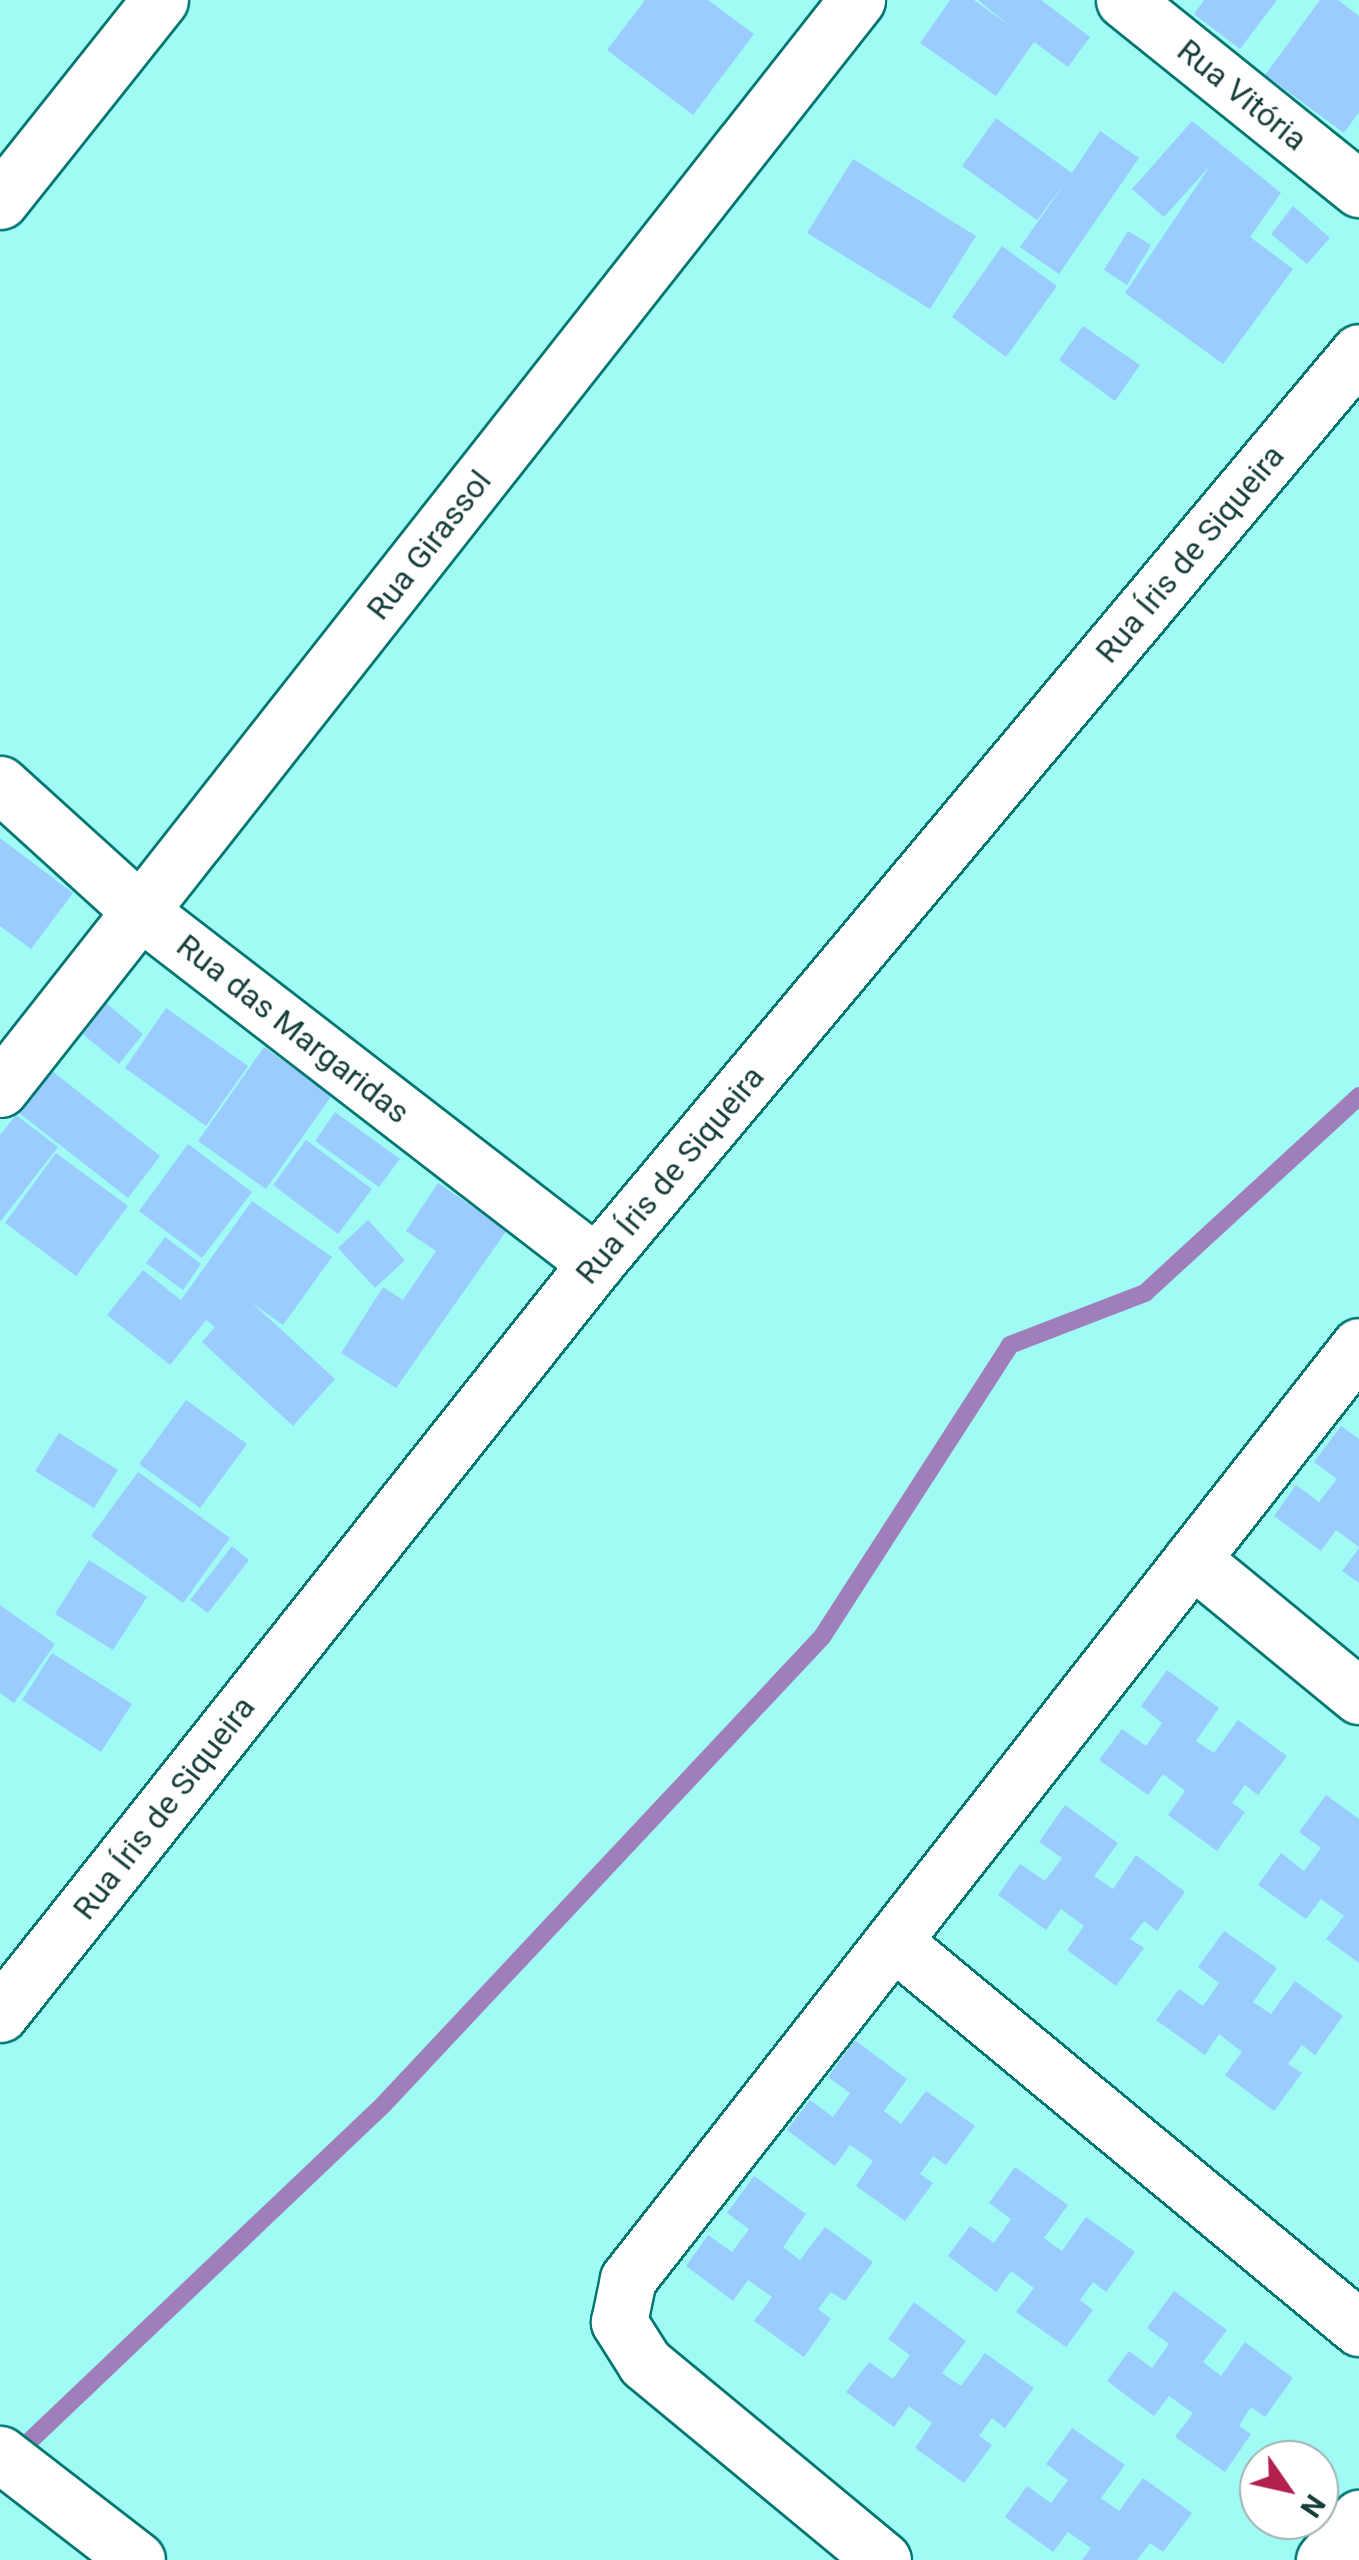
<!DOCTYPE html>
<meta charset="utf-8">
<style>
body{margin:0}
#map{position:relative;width:1359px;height:2560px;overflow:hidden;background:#a0fbf4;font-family:Roboto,sans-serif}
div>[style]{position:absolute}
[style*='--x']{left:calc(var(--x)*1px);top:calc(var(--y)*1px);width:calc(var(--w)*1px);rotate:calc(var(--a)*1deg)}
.stream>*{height:18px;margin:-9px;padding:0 9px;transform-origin:9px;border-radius:9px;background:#9f7eba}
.building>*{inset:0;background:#9bccfe}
.roads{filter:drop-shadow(2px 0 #037670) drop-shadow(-2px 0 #037670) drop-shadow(0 2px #037670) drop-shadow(0 -2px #037670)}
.minor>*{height:55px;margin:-27.5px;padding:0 27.5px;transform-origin:27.5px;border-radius:27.5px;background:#fff}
span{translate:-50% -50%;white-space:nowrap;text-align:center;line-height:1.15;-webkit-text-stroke:8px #fff;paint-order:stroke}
.street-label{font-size:32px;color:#173e3b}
.north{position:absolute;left:1239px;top:2440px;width:100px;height:100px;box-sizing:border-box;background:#fff;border:2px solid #a2b2b1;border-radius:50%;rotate:124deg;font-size:28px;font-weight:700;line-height:40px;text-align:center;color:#173e3b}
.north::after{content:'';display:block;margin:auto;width:35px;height:45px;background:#b2214e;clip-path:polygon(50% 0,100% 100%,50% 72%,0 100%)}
</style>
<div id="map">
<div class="stream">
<i style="--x:14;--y:2456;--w:509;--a:-43.57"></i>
<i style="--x:383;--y:2105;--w:642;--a:-46.83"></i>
<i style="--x:822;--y:1637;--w:347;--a:-57.2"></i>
<i style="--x:1010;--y:1345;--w:145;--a:-21.1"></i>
<i style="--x:1145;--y:1293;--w:291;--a:-42.6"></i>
</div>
<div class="building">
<i style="clip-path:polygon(645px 0,708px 0,754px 34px,693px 115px,607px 50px)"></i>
<i style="clip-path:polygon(950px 0,974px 0,1010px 26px,978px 0,1041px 0,1090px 37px,1068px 67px,1034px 42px,996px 96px,920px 43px)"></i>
<i style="clip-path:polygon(1204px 0,1277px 0,1240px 49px,1194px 14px)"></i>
<i style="clip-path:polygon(1320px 0,1338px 0,1359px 16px,1359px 112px,1344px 133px,1265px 75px)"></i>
<i style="clip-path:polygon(996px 118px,1072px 173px,1100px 131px,1139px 158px,1059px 274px,1020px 247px,1068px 179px,1037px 220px,962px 166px)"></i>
<i style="clip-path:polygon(1192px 121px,1281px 193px,1250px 237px,1293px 269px,1223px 364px,1125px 293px,1210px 166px,1164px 217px,1132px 189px)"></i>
<i style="clip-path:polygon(853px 159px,976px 236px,930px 309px,807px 233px)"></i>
<i style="clip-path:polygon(1293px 206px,1330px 238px,1307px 264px,1271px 234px)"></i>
<i style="clip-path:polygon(1128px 231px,1151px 245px,1127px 285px,1104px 270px)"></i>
<i style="clip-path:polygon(1002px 246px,1057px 286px,1006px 357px,952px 317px)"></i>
<i style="clip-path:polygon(1083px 326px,1140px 365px,1115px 401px,1059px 360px)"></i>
<i style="clip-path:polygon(0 838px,73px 893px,31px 949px,0 926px)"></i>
<i style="clip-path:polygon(105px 1002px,143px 1034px,119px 1064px,80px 1032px)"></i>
<i style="clip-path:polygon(166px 1008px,248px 1066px,206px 1126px,125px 1068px)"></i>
<i style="clip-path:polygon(264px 1047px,332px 1095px,266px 1189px,198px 1141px)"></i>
<i style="clip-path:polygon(52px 1071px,160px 1156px,128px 1198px,19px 1113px)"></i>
<i style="clip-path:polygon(335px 1112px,400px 1159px,379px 1187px,315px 1141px)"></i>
<i style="clip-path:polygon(16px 1115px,58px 1147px,0 1222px,0 1135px)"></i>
<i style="clip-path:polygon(306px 1140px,372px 1189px,338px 1234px,273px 1185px)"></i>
<i style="clip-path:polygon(188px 1144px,252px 1192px,202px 1258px,139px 1211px)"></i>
<i style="clip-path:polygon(56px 1153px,128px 1206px,76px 1276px,5px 1223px)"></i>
<i style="clip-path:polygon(438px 1183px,507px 1230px,396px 1388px,341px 1353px,383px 1287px,403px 1300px,436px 1251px,406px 1231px)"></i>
<i style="clip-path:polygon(252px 1201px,332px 1257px,283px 1325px,252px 1303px,335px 1379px,293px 1426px,202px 1342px,215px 1327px,206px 1320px,170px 1365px,107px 1315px,143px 1270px,181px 1300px)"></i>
<i style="clip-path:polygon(368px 1220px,405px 1260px,375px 1288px,338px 1248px)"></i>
<i style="clip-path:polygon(165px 1237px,201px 1264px,183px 1290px,146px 1263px)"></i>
<i style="clip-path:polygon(186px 1400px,247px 1444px,200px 1508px,139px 1464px)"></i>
<i style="clip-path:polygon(1341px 1426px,1359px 1439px,1359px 1547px,1336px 1530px,1321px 1551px,1274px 1516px,1296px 1485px,1319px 1502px,1337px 1479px,1314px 1462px)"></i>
<i style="clip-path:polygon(59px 1433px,118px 1470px,94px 1508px,35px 1471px)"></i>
<i style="clip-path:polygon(138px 1472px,230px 1538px,183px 1603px,91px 1536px)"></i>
<i style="clip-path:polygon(232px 1546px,249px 1560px,208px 1613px,190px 1600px)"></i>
<i style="clip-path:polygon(1359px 1548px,1359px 1583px,1342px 1571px)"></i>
<i style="clip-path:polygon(89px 1560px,147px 1597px,113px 1650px,55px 1614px)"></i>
<i style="clip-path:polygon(0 1605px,55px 1644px,14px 1703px,0 1693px)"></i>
<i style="clip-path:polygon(52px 1653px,132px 1704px,101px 1752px,22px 1700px)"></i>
<i style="clip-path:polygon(1167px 1670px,1219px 1708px,1196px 1741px,1214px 1753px,1238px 1720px,1287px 1756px,1258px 1795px,1245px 1785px,1232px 1803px,1245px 1812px,1217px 1851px,1168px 1815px,1185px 1791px,1163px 1774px,1148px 1795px,1099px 1760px,1122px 1729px,1146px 1746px,1162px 1723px,1141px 1706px)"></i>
<i style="clip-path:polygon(1326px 1795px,1359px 1819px,1359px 1963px,1326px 1939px,1344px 1916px,1321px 1899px,1306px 1919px,1258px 1885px,1281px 1853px,1304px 1871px,1321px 1848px,1299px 1832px)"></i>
<i style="clip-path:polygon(1065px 1805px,1118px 1843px,1094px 1876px,1113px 1889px,1136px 1855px,1185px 1892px,1157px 1931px,1144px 1921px,1130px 1939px,1144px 1948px,1116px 1986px,1067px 1950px,1084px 1926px,1061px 1909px,1046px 1930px,998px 1895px,1020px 1864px,1045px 1881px,1062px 1858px,1039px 1842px)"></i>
<i style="clip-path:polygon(1224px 1931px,1277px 1968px,1253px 2002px,1271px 2014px,1295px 1981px,1343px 2016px,1315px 2055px,1302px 2045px,1288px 2064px,1302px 2073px,1274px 2111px,1225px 2075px,1242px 2052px,1219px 2034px,1205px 2055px,1156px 2020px,1179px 1989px,1203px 2006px,1219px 1983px,1198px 1967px)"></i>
<i style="clip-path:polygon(855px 2040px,907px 2079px,884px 2111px,901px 2124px,926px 2091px,975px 2126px,946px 2165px,933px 2156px,920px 2174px,933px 2183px,905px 2221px,856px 2186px,873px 2161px,850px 2145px,835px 2166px,787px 2130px,810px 2100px,833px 2117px,850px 2093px,828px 2077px)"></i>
<i style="clip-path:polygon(1015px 2167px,1068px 2205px,1044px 2238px,1062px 2251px,1086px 2217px,1135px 2252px,1106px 2292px,1093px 2282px,1080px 2300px,1093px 2310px,1066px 2347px,1016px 2312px,1034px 2288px,1011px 2271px,996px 2292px,948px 2256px,970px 2226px,994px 2243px,1011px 2219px,989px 2203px)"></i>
<i style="clip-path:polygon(754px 2176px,806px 2214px,783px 2247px,800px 2260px,825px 2227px,873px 2262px,845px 2301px,831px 2292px,818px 2309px,831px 2319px,804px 2357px,754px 2321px,772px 2297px,748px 2280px,733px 2301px,686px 2266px,708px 2235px,732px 2252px,749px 2229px,727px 2213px)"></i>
<i style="clip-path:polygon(1174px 2291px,1227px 2330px,1203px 2362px,1221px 2376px,1245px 2342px,1293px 2378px,1265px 2417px,1251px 2407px,1239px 2426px,1251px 2434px,1225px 2472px,1175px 2437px,1193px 2413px,1169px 2396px,1154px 2416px,1107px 2381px,1129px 2351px,1152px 2368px,1169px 2344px,1147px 2328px)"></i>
<i style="clip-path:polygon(914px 2302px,966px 2341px,942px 2373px,961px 2386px,985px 2353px,1034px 2388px,1005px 2428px,992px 2418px,979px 2436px,992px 2445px,964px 2483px,915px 2448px,932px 2423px,909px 2406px,894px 2427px,846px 2392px,869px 2362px,893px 2379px,910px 2355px,888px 2339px)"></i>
<i style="clip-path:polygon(1072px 2428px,1125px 2465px,1101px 2498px,1119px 2511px,1143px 2478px,1192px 2513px,1163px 2552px,1150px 2543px,1137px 2560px,1082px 2560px,1091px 2548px,1068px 2532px,1053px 2552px,1005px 2517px,1027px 2486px,1051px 2503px,1068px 2480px,1046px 2464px)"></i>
</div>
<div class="roads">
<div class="minor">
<i style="--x:1124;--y:0;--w:302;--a:38.8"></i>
<i style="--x:0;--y:201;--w:257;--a:-51.5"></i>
<i style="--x:0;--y:784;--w:190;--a:42.2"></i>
<i style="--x:141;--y:912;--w:575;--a:37.65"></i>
<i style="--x:0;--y:1089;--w:1386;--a:-51.8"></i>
<i style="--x:1192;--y:1559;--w:216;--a:39.4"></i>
<i style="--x:893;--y:1941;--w:606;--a:39.71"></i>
<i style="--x:0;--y:2014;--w:959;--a:-51.56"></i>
<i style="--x:596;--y:1263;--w:1188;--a:-50.05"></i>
<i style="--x:0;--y:2454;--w:173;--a:37.7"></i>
<i style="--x:883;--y:2560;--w:309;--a:-140.4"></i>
<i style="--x:645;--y:2363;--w:49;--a:-122.4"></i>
<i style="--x:619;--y:2322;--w:44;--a:-78.2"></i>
<i style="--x:628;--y:2279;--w:1185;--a:-51.92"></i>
<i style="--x:1324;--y:2560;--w:55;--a:-50.2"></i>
</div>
</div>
<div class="street-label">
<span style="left:1242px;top:95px;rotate:39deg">Rua Vitória</span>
<span style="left:429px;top:545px;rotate:-52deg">Rua Girassol</span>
<span style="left:1190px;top:554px;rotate:-50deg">Rua Íris de Siqueira</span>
<span style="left:293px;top:1029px;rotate:38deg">Rua das Margaridas</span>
<span style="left:670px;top:1175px;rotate:-50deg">Rua Íris de Siqueira</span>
<span style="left:164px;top:1808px;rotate:-52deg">Rua Íris de Siqueira</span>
</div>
<div class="north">N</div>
</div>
